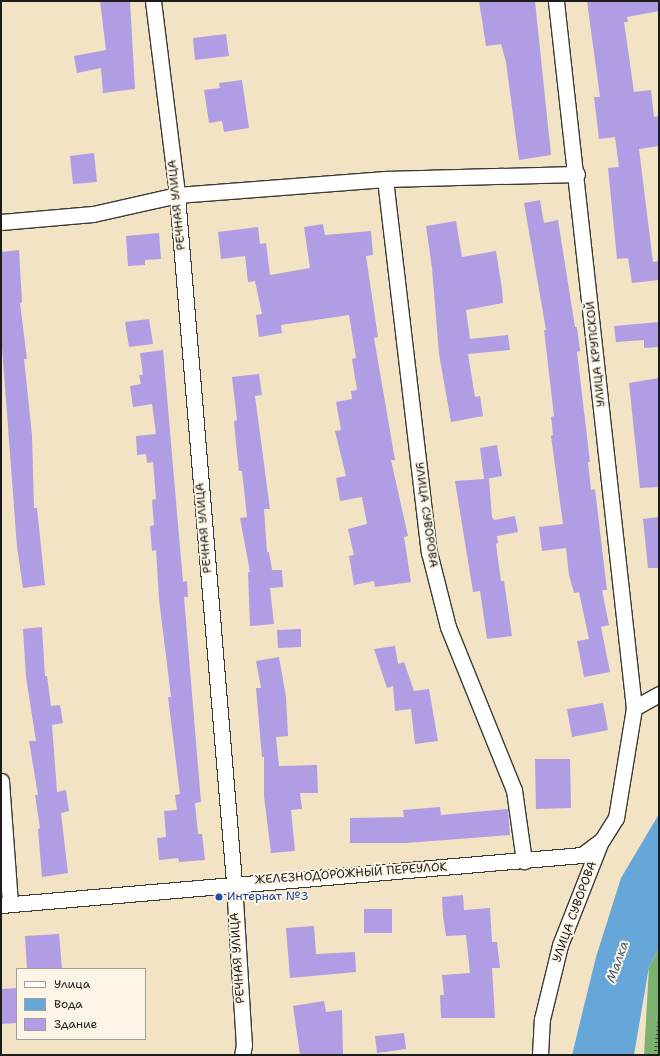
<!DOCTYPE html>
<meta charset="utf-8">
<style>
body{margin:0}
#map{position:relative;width:660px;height:1056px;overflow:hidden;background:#f2e3c5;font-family:"Shantell Sans",sans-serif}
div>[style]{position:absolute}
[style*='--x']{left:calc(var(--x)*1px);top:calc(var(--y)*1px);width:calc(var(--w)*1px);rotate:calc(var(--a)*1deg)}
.forest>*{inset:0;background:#7cb26f}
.water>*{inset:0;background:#67a6d9}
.building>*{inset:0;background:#b09de3}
.path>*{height:2.5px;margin-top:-1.25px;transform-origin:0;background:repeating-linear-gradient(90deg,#3c3a35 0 1px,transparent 0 4px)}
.roads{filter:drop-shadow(1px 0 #3c3a35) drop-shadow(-1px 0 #3c3a35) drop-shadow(0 1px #3c3a35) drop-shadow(0 -1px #3c3a35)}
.street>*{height:15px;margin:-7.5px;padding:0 7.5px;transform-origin:7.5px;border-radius:7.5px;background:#fff}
.dots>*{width:11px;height:11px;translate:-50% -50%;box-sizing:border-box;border:2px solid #fcf5e5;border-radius:50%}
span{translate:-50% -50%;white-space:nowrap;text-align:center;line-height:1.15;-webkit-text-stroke:4px #fcf5e5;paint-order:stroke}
.street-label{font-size:12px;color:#1c1c1c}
.transit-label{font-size:12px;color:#164399}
.left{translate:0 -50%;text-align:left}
.water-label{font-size:13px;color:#3e5a71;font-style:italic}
.frame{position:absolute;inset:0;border:2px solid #1c1c1c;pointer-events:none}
.legend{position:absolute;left:16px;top:968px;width:130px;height:72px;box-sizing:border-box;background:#fcf5e5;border:1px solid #a29e95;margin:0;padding:5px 7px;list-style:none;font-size:12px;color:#1c1c1c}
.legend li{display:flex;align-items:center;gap:8px;height:20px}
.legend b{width:20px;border:1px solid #a29e95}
</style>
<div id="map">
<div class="forest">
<i style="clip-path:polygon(659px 948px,659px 1055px,644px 1055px,649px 967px)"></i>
</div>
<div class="water">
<i style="clip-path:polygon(659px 814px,659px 948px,649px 967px,634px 1055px,572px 1055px,596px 957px,621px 878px)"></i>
</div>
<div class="building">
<i style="clip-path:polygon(100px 1px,130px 1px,135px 89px,103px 93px,101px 68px,77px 73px,74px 56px,106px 50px)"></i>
<i style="clip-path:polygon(479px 1px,535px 1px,551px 155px,519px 160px,506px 62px,501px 44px,486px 46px)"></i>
<i style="clip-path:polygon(587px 1px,659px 1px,659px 11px,627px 17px,628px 22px,624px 22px,634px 92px,651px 90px,654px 117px,659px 116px,659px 146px,639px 149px,653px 262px,659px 261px,659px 280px,632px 283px,628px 258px,617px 259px,608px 168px,619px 167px,615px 137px,599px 139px,594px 97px,600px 97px)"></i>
<i style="clip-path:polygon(226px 34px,229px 56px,195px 60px,193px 38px)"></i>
<i style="clip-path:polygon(242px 80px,249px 128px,224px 132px,222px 121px,209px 123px,204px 90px,220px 88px,219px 83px)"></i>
<i style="clip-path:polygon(94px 153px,97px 182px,73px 184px,70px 156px)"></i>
<i style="clip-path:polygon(540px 200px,544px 223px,558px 220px,575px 327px,577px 327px,580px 351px,577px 352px,590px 462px,588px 462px,591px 490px,595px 489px,607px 590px,602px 590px,609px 625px,601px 627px,610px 672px,584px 677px,577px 641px,589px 639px,579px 592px,574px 593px,569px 575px,566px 548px,542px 551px,539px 527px,563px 524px,551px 436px,553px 435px,551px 417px,554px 416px,544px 330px,546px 330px,524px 203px)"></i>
<i style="clip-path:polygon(456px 221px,462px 257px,496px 251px,502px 289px,503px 303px,466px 310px,470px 339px,508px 335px,510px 350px,468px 354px,475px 397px,480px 396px,483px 416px,451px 422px,439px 354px,432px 268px,426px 226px)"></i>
<i style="clip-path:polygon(323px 224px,325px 235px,371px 231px,373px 255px,366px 256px,378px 337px,374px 338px,395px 460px,391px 460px,408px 536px,404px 537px,411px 582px,375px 587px,374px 581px,354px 585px,349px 556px,354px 555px,348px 529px,367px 524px,362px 497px,340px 501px,336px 478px,346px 476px,335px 431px,341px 430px,336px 402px,352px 399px,351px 391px,357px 390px,352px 359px,356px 358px,349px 315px,281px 325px,282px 333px,259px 337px,256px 315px,262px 314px,255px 281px,248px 282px,245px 256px,221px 259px,218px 232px,258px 227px,260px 244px,266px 243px,270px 275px,310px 268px,304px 227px)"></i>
<i style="clip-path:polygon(159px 233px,161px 259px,145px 260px,145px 265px,128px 266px,126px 236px)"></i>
<i style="clip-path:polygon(19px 250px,22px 302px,20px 303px,27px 359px,24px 359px,32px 435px,34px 508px,37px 508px,45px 585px,23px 588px,17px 547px,1px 334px,1px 252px)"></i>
<i style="clip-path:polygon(149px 319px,153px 344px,129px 347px,125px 322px)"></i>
<i style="clip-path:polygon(659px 322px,659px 347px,644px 348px,644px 340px,616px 342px,614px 326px)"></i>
<i style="clip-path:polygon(163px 350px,183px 582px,187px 581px,188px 597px,184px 597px,201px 802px,195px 803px,198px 834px,202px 834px,205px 860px,179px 862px,178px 858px,159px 860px,157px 838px,166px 837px,164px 811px,177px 810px,175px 795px,180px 794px,168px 697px,171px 697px,159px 599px,156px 550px,152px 551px,150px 526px,154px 525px,152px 500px,156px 499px,153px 462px,147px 463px,146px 454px,137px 455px,136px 436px,156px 434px,152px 404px,133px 407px,130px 386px,141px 384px,139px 375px,143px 375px,140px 353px)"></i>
<i style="clip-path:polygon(259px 374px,262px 395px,255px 396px,270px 509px,264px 509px,267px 552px,269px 552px,272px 570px,282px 570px,283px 587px,270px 588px,274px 624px,250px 626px,248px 572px,250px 572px,240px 518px,247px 517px,242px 471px,239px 471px,236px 443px,234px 421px,237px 420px,232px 377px)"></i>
<i style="clip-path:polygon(659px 378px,659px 487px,640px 488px,629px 383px)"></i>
<i style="clip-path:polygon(497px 445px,502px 476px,486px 479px,489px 479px,492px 517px,494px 520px,515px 516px,518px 532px,497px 536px,498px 543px,496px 544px,501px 581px,504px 581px,512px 636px,487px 639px,480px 591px,473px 592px,455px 481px,484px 479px,480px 448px)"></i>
<i style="clip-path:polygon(659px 517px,659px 568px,648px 568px,643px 519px)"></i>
<i style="clip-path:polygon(42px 627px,45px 676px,47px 676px,51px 706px,60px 705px,63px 723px,52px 725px,57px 792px,66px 790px,69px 811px,61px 813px,68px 873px,42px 877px,38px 829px,40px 828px,35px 795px,38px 795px,29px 741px,36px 741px,26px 677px,23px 629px)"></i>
<i style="clip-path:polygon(301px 629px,301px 647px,278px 648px,277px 630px)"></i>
<i style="clip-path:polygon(395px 646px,398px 664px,404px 662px,414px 691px,429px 689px,438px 741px,415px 744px,411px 709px,395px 711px,393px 686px,387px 688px,374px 649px)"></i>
<i style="clip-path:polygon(279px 657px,286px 697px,288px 736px,276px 737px,279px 766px,317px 765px,318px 793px,300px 793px,302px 809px,291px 810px,295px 851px,271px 853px,264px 796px,264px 757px,262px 757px,256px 688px,261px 688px,256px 661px)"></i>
<i style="clip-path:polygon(603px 703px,608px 730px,572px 737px,567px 709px)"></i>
<i style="clip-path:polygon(535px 759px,570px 759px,571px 808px,536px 809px)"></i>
<i style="clip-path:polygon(440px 807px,441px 815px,508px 809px,510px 835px,406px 843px,350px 843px,350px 818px,404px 817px,403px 810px)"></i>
<i style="clip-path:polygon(463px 895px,464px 910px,490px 908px,492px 942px,497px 942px,500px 968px,492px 968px,495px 1018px,441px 1018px,440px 995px,444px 995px,442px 975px,470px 973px,466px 935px,446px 936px,443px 916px,442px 897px)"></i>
<i style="clip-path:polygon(364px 909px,392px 909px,392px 933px,364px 933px)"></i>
<i style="clip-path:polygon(314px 926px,316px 954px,355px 952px,356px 972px,290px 978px,286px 928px)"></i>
<i style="clip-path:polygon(59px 934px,62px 969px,27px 969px,25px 936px)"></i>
<i style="clip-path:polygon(17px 988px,17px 1023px,1px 1024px,1px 989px)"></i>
<i style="clip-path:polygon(324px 1001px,326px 1012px,342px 1010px,343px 1055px,300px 1055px,293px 1006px)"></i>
<i style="clip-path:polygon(404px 1033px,406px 1049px,377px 1053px,375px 1036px)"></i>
</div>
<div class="path">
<i style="--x:655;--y:1055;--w:36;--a:-84"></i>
</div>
<div class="roads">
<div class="street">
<i style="--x:153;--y:1;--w:195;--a:82.9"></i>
<i style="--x:177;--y:195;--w:690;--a:85.26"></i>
<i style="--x:234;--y:883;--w:162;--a:86.5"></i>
<i style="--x:244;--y:1045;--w:10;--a:101"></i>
<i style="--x:385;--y:179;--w:376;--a:83.3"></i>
<i style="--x:429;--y:552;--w:77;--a:75.8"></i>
<i style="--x:448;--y:627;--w:176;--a:68"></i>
<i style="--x:514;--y:790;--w:72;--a:82"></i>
<i style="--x:1;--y:222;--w:92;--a:-5"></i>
<i style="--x:93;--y:214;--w:86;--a:-12.7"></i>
<i style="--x:177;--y:195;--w:209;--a:-4.4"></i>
<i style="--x:385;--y:179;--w:192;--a:-1.5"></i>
<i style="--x:634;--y:708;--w:29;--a:-29"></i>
<i style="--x:1;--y:781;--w:123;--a:85.8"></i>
<i style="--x:1;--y:905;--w:583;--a:-4.92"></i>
<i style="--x:582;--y:855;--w:25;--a:-37"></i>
<i style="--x:602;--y:840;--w:26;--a:-58"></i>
<i style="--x:616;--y:818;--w:111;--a:-80.7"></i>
<i style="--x:634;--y:708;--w:711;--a:-96.3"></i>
<i style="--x:540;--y:1055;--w:36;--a:-87"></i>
<i style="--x:542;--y:1019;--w:76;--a:-76.3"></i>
<i style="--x:560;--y:945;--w:112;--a:-68.5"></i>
</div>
</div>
<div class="dots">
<i style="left:219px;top:897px;background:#1a4fb4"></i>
</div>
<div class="street-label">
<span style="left:177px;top:205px;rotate:-96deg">РЕЧНАЯ УЛИЦА</span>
<span style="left:596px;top:354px;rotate:-96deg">УЛИЦА КРУПСКОЙ</span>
<span style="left:426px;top:515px;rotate:82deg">УЛИЦА СУВОРОВА</span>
<span style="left:204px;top:528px;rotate:-95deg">РЕЧНАЯ УЛИЦА</span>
<span style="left:351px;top:874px;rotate:-4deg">ЖЕЛЕЗНОДОРОЖНЫЙ ПЕРЕУЛОК</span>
<span style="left:575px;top:912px;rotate:-70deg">УЛИЦА СУВОРОВА</span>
<span style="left:238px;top:958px;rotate:-94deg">РЕЧНАЯ УЛИЦА</span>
</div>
<div class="transit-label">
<span class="left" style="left:227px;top:897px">Интернат №3</span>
</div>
<div class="water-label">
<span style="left:618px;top:962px;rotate:-71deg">Малка</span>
</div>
<div class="frame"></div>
<ul class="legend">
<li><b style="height:5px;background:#fff"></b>Улица</li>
<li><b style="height:11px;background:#67a6d9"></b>Вода</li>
<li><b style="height:11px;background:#b09de3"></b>Здание</li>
</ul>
</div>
